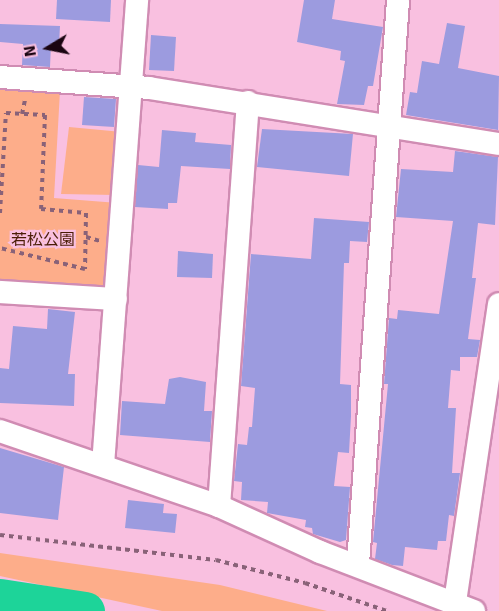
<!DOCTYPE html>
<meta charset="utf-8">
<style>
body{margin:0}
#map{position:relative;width:499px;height:611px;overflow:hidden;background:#f9c0e0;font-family:Signika,"Noto Sans JP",sans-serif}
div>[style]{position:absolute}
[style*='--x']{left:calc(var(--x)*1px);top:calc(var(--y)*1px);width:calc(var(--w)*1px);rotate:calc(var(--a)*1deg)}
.green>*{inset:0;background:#fdad8a}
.river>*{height:39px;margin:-19.5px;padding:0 19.5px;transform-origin:19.5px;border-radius:19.5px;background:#1dd499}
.building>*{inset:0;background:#9c9bdf}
.path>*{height:4px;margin-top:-2px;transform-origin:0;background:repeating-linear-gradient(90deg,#896278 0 4.5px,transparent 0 9px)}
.roads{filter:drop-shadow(2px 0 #d08cb3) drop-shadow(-2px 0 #d08cb3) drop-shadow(0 2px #d08cb3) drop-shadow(0 -2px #d08cb3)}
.street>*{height:22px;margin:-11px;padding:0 11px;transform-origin:11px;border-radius:11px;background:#fff}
span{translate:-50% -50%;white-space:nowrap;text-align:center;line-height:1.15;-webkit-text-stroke:4.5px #f9c0e0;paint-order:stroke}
.park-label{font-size:16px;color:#4a1d06}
.north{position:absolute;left:18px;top:18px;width:60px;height:60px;-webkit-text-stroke:4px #f9c0e0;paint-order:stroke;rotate:260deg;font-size:16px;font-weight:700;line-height:24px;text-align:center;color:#1a0411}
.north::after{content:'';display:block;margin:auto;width:21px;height:27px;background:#1a0411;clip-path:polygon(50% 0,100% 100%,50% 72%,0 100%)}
</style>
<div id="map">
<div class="green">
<i style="clip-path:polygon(0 87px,60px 91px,54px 198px,118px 203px,112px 286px,0 279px)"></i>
<i style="clip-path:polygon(69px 127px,122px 132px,115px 195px,61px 194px)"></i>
<i style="clip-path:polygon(0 553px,220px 585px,327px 611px,162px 611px,0 576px)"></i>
</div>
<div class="river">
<i style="--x:0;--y:598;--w:86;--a:8.7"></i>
</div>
<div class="building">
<i style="clip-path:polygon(57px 0,111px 0,110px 22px,56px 19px)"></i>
<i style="clip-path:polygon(304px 0,335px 0,332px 19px,383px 27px,373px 86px,368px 86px,364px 105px,337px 104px,345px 61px,340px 60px,341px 51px,297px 42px)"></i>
<i style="clip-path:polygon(447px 23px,465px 26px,458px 68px,499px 76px,498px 130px,406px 115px,410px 92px,417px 93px,422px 61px,439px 64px)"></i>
<i style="clip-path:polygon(0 24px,60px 26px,59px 45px,51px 44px,50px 67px,22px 65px,23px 44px,0 42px)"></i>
<i style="clip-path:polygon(151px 35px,176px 37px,174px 71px,149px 70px)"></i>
<i style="clip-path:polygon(84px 97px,116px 99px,114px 127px,82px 125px)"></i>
<i style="clip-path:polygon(262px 129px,353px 134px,349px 176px,257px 167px)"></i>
<i style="clip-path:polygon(162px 130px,196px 133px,195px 142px,231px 145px,230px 169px,181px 166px,177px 203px,168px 203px,168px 209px,135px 207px,138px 165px,159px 167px)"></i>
<i style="clip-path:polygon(455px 151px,498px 157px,495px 225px,478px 223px,472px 278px,476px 278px,468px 339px,480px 340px,477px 357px,460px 357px,460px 371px,451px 370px,448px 408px,456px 408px,452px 473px,460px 473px,454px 516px,449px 515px,446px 541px,438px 541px,437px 550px,405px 547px,403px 566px,392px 565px,375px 559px,377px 543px,373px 542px,388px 384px,384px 384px,389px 318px,397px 319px,398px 310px,439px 314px,453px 221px,396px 217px,401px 169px,453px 172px)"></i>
<i style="clip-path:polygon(314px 218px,369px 222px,367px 242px,350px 241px,349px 263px,344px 263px,340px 384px,351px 385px,351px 416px,349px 453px,338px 452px,334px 486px,350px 487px,346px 540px,340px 542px,313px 534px,312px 528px,305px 527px,306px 520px,267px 513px,268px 502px,241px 500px,242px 482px,234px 481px,238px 444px,247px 445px,249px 427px,252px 427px,255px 388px,241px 386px,251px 254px,311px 259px)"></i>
<i style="clip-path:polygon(178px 251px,213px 254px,212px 278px,177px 277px)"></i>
<i style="clip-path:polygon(48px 309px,75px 312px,68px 374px,75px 374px,74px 406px,0 403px,0 368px,9px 369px,13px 326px,47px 329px)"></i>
<i style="clip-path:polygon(180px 377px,206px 382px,204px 411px,212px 411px,210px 442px,120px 435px,122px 401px,165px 404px,169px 379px)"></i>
<i style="clip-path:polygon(0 448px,64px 467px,58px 520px,0 513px)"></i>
<i style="clip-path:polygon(128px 500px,164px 504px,163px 513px,177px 514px,175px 533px,125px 528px)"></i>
</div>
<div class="path">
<i style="--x:22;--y:114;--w:14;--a:-78"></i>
<i style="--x:0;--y:213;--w:100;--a:-86.6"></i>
<i style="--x:6;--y:113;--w:39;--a:3"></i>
<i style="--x:45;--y:115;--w:94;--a:92.4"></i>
<i style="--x:41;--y:209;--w:45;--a:5.1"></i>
<i style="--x:86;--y:213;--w:56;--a:91"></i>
<i style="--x:85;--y:269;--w:88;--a:-166.1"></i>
<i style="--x:86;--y:237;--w:15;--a:16"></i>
<i style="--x:0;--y:535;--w:217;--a:6.6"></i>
<i style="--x:216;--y:560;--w:92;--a:14.5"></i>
<i style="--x:305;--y:583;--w:87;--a:18.9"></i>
</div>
<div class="roads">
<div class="street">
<i style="--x:0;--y:77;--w:149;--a:4.2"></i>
<i style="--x:149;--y:88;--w:354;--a:9.1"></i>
<i style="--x:0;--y:292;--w:116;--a:3.5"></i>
<i style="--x:0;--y:431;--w:231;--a:18.9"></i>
<i style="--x:219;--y:506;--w:111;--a:24.5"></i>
<i style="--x:320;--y:552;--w:165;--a:21"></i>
<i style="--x:103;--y:465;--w:466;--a:-85.8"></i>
<i style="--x:219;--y:506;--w:405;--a:-85.9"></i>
<i style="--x:358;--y:564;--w:565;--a:-85.94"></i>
<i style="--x:455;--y:602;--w:301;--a:-81.6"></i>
</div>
</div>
<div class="park-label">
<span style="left:43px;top:240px">若松公園</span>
</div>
<div class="north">N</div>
</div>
